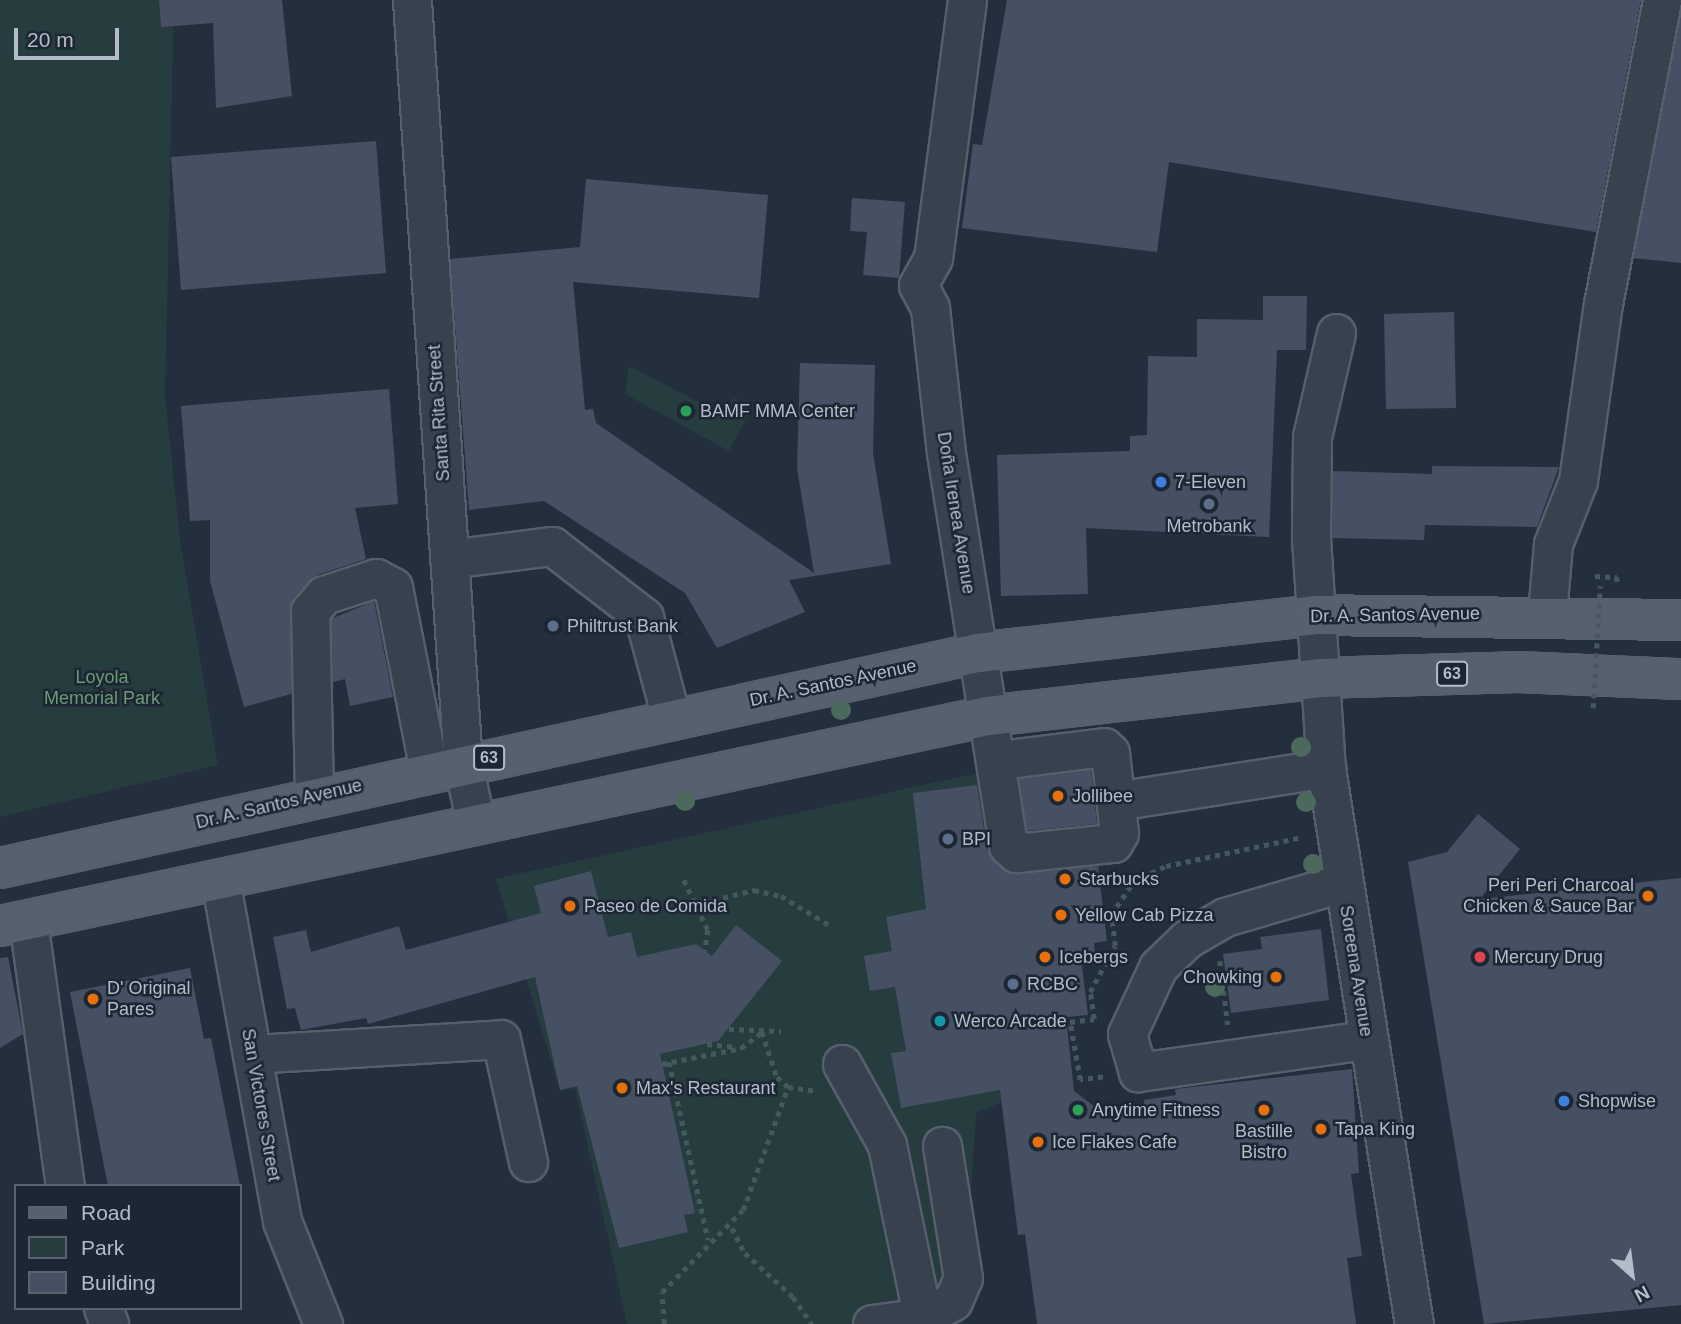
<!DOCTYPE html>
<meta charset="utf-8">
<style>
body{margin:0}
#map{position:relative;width:1681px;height:1324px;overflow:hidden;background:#242f3e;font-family:Arial,sans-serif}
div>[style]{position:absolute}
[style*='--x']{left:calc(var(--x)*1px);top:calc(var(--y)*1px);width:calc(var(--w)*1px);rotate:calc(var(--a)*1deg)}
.green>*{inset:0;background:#263c3f}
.building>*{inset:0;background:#455162}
.path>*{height:4.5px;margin-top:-2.25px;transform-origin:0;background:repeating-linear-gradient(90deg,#44595c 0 5px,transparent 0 10px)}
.roads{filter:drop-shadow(2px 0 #565f6c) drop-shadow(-2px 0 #565f6c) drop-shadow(0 2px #565f6c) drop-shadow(0 -2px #565f6c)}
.minor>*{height:37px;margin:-18.5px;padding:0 18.5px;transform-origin:18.5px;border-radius:18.5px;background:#38414e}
.major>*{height:38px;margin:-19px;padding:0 19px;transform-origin:19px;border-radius:19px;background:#56606e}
.path-bridge>*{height:4.5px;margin-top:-2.25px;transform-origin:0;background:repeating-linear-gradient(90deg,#44595c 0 5px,transparent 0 10px)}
.trees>*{width:20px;height:20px;margin:-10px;border-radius:50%;background:#4b6a5d}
.dots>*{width:19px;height:19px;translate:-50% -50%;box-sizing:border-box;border:4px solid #1d2633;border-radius:50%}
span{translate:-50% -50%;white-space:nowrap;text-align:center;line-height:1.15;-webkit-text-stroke:5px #1d2633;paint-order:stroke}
.shield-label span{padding:2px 5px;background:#1d2633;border:2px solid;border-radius:5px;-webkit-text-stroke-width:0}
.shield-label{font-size:16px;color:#b4bcc9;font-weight:700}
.poi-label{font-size:18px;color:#b4bcc9}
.left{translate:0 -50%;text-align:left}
.right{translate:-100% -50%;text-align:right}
.street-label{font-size:18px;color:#b4bcc9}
.park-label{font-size:18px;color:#6b9a76}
.legend{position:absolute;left:14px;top:1184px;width:228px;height:126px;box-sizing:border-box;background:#1d2633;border:2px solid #59626f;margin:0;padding:9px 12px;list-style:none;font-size:21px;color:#b4bcc9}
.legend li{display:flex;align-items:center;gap:14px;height:35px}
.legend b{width:35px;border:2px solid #59626f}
.north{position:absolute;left:1597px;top:1240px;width:70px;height:70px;-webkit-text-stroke:5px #1d2633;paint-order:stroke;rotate:152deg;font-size:19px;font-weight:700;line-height:28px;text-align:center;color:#b4bcc9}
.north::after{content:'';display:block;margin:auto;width:24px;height:32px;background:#b4bcc9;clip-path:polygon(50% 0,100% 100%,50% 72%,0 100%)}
.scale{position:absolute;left:14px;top:28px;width:105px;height:32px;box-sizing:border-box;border:4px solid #b4bcc9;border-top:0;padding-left:9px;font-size:21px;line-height:24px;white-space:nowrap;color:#b4bcc9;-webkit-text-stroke:5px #1d2633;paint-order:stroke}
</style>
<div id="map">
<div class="green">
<i style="clip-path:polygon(0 0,174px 0,165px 395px,180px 540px,218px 765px,0 817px)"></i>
<i style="clip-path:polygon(629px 366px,722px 414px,734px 398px,752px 408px,729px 451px,625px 394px)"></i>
<i style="clip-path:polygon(982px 772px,1011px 1098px,976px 1113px,963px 1324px,627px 1324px,575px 1088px,560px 1091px,496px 879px)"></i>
</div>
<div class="building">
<i style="clip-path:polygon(159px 0,282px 0,292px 96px,216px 108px,213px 23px,161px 27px)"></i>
<i style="clip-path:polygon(1007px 0,1641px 0,1596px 232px,1169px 162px,1157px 252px,962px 228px,973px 144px,982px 145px)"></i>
<i style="clip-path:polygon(1681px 12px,1681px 263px,1633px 258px)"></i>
<i style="clip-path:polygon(376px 141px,386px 273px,181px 290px,171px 157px)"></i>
<i style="clip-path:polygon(586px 179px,768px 195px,759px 298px,573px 282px,585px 410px,593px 409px,596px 423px,814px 573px,797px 468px,800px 363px,875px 365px,873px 453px,891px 564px,789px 580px,805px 612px,717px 648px,685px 593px,544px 501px,469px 510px,450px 259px,580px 247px)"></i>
<i style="clip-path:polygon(852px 198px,905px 202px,899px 278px,863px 275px,867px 232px,850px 231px)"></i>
<i style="clip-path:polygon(1263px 296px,1307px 296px,1306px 350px,1277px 350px,1269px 537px,1086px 528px,1088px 594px,1001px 596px,997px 455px,1130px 451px,1130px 436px,1147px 435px,1148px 356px,1197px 357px,1197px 319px,1263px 320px)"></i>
<i style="clip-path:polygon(1454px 312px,1456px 408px,1386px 409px,1384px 314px)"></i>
<i style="clip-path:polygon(389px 389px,398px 504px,355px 508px,366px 559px,317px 575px,294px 597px,291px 694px,244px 707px,210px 581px,210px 520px,190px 521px,181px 406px)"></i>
<i style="clip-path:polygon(1432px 466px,1559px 467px,1537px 527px,1425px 525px,1424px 540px,1332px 538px,1333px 471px,1432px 474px)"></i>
<i style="clip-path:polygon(374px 601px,393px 697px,350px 706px,345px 679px,333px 682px,331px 619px)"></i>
<i style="clip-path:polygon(1091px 770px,1097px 824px,1027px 831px,1019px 779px)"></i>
<i style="clip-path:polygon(977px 785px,987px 849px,1003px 869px,1018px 874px,1098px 866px,1107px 941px,1094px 943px,1096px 964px,1082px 966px,1088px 1015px,1066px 1017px,1074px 1091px,1099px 1110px,1144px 1105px,1144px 1100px,1176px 1095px,1175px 1089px,1352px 1069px,1359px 1173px,1351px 1174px,1362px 1256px,1347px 1258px,1356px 1324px,1037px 1324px,1025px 1234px,1018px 1235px,1000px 1090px,901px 1108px,891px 1053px,906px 1051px,895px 987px,870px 991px,864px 956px,892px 951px,886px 917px,926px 909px,913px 793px)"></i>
<i style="clip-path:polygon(1478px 814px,1520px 849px,1480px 899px,1681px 878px,1681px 1305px,1484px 1324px,1408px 862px,1447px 852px)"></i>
<i style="clip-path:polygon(591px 871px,608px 937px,631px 932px,637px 957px,696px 944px,712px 956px,736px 925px,782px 961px,718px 1041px,660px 1054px,695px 1213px,684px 1215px,688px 1232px,619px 1248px,577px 1086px,560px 1090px,535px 977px,368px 1024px,366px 1018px,301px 1030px,295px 1008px,287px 1009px,273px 937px,306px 930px,311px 952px,399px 926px,406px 950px,541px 913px,534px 886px)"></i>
<i style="clip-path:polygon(1321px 929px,1329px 1000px,1231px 1013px,1223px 954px,1262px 949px,1260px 937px)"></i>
<i style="clip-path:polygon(8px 957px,23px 1034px,0 1048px,0 958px)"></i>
<i style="clip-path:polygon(190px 968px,204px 1039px,211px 1038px,240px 1186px,108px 1186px,70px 992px)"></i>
</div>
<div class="path">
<i style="--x:1595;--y:576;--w:22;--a:3"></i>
<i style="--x:1617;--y:577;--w:5;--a:90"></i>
<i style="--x:684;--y:880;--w:55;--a:64.4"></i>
<i style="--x:708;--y:930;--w:21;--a:98"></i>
<i style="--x:694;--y:905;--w:62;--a:-14"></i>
<i style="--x:754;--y:890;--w:28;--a:13"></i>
<i style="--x:781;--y:896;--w:58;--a:31"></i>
<i style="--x:1220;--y:961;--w:64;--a:82.9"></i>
<i style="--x:729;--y:1029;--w:52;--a:2.2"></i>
<i style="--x:707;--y:1044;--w:29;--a:6"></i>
<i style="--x:669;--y:1062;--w:182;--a:77.6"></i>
<i style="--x:662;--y:1064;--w:81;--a:-11.4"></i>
<i style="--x:741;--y:1048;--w:26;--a:-37"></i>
<i style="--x:762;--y:1032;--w:47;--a:71.6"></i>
<i style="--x:777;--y:1077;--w:15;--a:42"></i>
<i style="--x:788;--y:1087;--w:29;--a:8"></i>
<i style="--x:1103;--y:1077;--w:23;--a:173"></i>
<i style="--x:1080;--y:1080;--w:59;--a:-99.8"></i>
<i style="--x:1070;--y:1022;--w:24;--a:-7"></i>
<i style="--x:1094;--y:1019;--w:27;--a:-98"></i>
<i style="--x:1090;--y:992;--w:52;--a:-61.5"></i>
<i style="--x:1115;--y:946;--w:31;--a:-97"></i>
<i style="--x:1111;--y:915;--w:40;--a:-56"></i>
<i style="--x:1133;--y:882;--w:37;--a:-26"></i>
<i style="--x:1166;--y:866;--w:139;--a:-12"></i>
<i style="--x:732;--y:1228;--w:28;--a:63"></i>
<i style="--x:745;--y:1253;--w:65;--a:42.5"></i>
<i style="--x:793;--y:1297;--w:33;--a:55"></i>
<i style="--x:664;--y:1324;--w:32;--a:-94"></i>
<i style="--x:662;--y:1292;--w:115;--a:-45.4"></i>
<i style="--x:743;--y:1210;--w:131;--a:-69.9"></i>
</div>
<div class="roads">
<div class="minor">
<i style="--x:412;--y:0;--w:766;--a:86.18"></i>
<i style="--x:463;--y:764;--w:61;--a:77.8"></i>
<i style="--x:967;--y:0;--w:260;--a:97.5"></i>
<i style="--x:933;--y:258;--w:31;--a:119"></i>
<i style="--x:918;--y:285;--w:26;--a:62"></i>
<i style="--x:930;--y:308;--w:146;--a:83.7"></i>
<i style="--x:946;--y:453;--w:398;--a:81"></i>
<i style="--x:1008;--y:846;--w:11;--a:41"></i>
<i style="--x:1016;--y:853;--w:98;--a:-5.9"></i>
<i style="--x:1113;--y:843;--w:12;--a:-59"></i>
<i style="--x:1119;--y:833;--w:81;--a:-96.4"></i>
<i style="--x:1110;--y:753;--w:8;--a:-135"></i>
<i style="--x:1104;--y:747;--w:106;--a:172.9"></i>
<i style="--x:1336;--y:333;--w:107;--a:103"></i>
<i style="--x:1312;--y:437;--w:101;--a:90.6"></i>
<i style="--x:1311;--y:538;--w:230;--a:86.3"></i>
<i style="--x:1326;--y:768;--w:563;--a:81.01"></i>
<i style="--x:449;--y:559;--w:104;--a:-7.2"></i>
<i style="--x:552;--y:546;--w:116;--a:37.7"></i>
<i style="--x:644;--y:617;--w:104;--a:74.9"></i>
<i style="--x:1547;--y:614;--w:70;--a:-85.1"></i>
<i style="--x:1553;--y:544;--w:68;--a:-68.4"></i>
<i style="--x:1578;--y:481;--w:179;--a:-82"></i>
<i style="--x:1603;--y:304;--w:310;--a:-79"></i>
<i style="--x:314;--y:795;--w:184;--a:-91.2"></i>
<i style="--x:310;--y:611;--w:21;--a:-49"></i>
<i style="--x:324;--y:595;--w:55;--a:-18.1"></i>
<i style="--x:376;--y:578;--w:19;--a:28"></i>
<i style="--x:393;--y:587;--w:187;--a:78.9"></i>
<i style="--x:1116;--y:801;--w:213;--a:-8.9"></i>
<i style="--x:220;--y:879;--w:348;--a:79.7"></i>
<i style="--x:282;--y:1221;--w:111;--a:68.3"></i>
<i style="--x:1341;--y:883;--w:121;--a:163.7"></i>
<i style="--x:1225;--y:917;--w:44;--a:149.9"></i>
<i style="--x:1187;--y:939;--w:40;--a:136"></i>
<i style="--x:1158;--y:967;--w:74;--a:114.8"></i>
<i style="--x:1127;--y:1034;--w:40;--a:74"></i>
<i style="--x:1138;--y:1072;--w:231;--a:-8"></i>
<i style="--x:28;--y:920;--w:269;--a:82.1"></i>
<i style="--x:252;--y:1054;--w:249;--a:-3.4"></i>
<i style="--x:501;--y:1039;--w:126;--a:77.6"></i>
<i style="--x:842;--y:1064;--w:93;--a:60.9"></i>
<i style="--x:887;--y:1145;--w:183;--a:78.3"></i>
<i style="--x:103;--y:1308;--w:17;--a:69"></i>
<i style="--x:872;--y:1324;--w:53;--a:-7.5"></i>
<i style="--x:925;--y:1317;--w:32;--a:-30"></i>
<i style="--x:953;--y:1301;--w:25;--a:-67"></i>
<i style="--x:963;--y:1278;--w:134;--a:-99"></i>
</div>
<div class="major">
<i style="--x:0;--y:868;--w:1001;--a:-12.4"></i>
<i style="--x:978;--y:653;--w:340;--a:-6.4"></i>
<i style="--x:1316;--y:615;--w:365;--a:0.8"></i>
<i style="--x:0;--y:926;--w:1010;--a:-12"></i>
<i style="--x:988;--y:716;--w:334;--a:-6.5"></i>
<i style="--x:1320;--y:678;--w:198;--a:-1.7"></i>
<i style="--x:1518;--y:672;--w:163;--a:2.5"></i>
</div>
</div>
<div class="path-bridge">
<i style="--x:1593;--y:708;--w:122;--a:-86.7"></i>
</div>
<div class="trees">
<i style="left:841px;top:710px"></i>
<i style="left:1301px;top:747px"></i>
<i style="left:685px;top:801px"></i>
<i style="left:1306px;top:802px"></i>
<i style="left:1313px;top:864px"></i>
<i style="left:1215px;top:987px"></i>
</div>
<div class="dots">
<i style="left:686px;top:411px;background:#2e9e5b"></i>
<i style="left:1161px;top:482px;background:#3f7fe0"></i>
<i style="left:1209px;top:504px;background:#5c6f8a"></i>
<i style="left:553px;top:626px;background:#5c6f8a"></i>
<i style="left:1058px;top:796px;background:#e8710a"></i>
<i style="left:948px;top:839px;background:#5c6f8a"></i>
<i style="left:1065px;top:879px;background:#e8710a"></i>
<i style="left:1648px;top:896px;background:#e8710a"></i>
<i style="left:570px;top:906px;background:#e8710a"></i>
<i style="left:1061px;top:915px;background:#e8710a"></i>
<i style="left:1045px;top:957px;background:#e8710a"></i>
<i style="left:1480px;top:957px;background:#e0444e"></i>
<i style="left:1276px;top:977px;background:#e8710a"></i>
<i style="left:1013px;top:984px;background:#5c6f8a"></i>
<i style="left:93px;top:999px;background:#e8710a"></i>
<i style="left:940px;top:1021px;background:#0f9aa8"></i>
<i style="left:622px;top:1088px;background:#e8710a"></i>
<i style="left:1564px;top:1101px;background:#3f7fe0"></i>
<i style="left:1078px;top:1110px;background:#2e9e5b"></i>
<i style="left:1264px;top:1110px;background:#e8710a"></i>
<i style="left:1321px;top:1129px;background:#e8710a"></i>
<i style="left:1038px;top:1142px;background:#e8710a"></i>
</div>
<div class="shield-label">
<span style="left:1452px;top:674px">63</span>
<span style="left:489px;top:758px">63</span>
</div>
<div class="poi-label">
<span class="left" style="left:700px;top:411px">BAMF MMA Center</span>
<span class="left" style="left:1175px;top:482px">7-Eleven</span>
<span style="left:1209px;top:526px">Metrobank</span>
<span class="left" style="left:567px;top:626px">Philtrust Bank</span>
<span class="left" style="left:1072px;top:796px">Jollibee</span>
<span class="left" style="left:962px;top:839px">BPI</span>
<span class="left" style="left:1079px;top:879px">Starbucks</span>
<span class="right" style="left:1634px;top:896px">Peri Peri Charcoal<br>Chicken &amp; Sauce Bar</span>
<span class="left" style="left:584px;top:906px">Paseo de Comida</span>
<span class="left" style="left:1075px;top:915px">Yellow Cab Pizza</span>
<span class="left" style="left:1059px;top:957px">Icebergs</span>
<span class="left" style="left:1494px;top:957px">Mercury Drug</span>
<span class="right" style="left:1262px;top:977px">Chowking</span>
<span class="left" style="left:1027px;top:984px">RCBC</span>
<span class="left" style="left:107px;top:999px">D' Original<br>Pares</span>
<span class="left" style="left:954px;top:1021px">Werco Arcade</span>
<span class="left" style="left:636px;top:1088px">Max's Restaurant</span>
<span class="left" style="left:1578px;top:1101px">Shopwise</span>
<span class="left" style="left:1092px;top:1110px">Anytime Fitness</span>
<span class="left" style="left:1335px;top:1129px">Tapa King</span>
<span style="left:1264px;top:1142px">Bastille<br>Bistro</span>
<span class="left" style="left:1052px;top:1142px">Ice Flakes Cafe</span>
</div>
<div class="street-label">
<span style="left:439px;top:413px;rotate:-94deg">Santa Rita Street</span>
<span style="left:956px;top:513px;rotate:81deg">Doña Irenea Avenue</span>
<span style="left:1395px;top:615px;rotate:-1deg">Dr. A. Santos Avenue</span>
<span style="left:833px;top:683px;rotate:-12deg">Dr. A. Santos Avenue</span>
<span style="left:279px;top:804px;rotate:-13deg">Dr. A. Santos Avenue</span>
<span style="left:1356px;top:971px;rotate:81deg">Soreena Avenue</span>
<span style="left:261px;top:1105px;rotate:80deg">San Victores Street</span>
</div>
<div class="park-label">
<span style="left:102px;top:688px">Loyola<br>Memorial Park</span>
</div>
<ul class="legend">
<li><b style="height:9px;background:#56606e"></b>Road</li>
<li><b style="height:19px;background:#263c3f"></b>Park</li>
<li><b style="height:19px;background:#455162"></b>Building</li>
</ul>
<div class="north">N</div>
<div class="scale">20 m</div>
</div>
